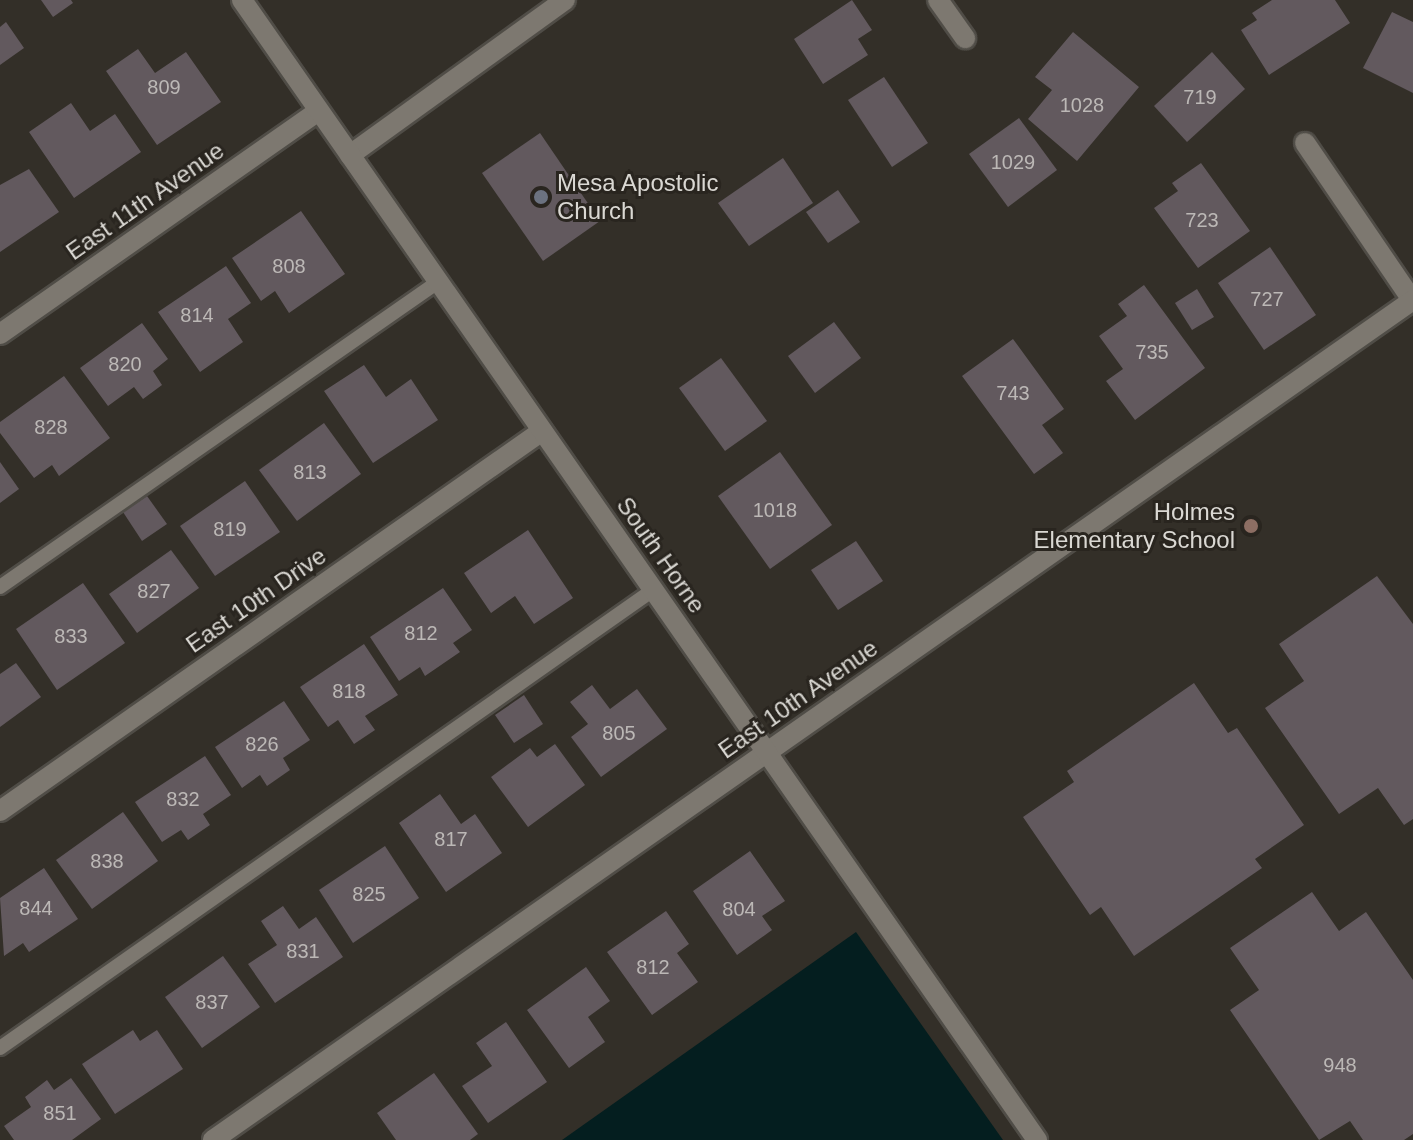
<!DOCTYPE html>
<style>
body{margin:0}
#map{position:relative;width:1413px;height:1140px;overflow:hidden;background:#332f28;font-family:Arial,sans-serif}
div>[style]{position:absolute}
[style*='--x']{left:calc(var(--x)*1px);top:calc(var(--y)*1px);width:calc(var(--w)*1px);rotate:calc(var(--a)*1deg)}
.water>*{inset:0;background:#041e1f}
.building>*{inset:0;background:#62595e}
.roads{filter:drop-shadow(2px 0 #504d47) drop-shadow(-2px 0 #504d47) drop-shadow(0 2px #504d47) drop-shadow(0 -2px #504d47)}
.service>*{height:14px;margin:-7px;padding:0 7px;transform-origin:7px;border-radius:7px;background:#7d7870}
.minor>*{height:20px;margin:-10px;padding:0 10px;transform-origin:10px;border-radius:10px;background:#7d7870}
.tertiary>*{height:20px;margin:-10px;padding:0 10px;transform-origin:10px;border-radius:10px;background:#7d7870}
.dots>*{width:22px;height:22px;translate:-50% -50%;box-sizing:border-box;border:4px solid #29251f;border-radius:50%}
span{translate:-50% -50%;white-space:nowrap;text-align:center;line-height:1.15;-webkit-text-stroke:6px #29251f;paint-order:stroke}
.number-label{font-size:20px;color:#bcb8b6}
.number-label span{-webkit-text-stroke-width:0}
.poi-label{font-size:24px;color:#dad8d3}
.left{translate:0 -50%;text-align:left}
.right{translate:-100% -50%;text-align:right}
.street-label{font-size:24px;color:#dad8d3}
</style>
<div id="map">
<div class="water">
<i style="clip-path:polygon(856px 932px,1003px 1140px,562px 1140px)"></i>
</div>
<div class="building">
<i style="clip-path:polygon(41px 0,71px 0,73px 3px,53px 17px)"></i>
<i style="clip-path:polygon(852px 0,872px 30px,858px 39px,868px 55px,823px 84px,794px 39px)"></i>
<i style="clip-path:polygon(1272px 0,1335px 0,1350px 23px,1269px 75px,1241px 30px,1257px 20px,1252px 13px)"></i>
<i style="clip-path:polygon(1392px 12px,1413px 22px,1413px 93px,1363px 68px)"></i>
<i style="clip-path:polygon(6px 22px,24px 48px,0 65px,0 27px)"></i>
<i style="clip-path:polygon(1073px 32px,1139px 87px,1077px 161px,1028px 119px,1052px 90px,1035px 77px)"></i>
<i style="clip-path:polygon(138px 49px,155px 73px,186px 52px,221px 102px,157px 145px,106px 71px)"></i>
<i style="clip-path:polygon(1212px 52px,1245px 89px,1187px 142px,1154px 106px)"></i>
<i style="clip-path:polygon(884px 77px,928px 143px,892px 167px,848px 100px)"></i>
<i style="clip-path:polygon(71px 103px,90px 131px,115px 114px,141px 152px,74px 198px,29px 132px)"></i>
<i style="clip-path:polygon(1019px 118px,1057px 170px,1008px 207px,969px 154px)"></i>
<i style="clip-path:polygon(540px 133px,600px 221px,543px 261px,482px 173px)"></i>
<i style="clip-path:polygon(783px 158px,813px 203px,749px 246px,718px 203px)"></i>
<i style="clip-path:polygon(1201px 163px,1250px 231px,1198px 268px,1154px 208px,1178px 191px,1172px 183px)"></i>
<i style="clip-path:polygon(29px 169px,59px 212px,0 252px,0 185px)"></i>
<i style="clip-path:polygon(838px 190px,860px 222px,828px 243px,806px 212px)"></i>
<i style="clip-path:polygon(301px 211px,345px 274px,289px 313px,275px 291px,261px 301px,232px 258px)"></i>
<i style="clip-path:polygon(1270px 247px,1316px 315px,1264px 350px,1218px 283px)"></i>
<i style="clip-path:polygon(226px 266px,251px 303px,228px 319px,243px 342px,200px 372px,158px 312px)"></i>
<i style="clip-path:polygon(1144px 285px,1205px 368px,1135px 420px,1106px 381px,1123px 369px,1099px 336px,1127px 316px,1118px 304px)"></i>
<i style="clip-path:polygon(1197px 289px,1214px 317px,1192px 330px,1175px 303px)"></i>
<i style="clip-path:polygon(834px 322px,861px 358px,815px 393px,788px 356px)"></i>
<i style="clip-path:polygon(142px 323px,168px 359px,153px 371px,162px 385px,143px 399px,134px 387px,108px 406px,80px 368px)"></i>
<i style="clip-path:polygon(1013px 339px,1064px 409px,1042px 425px,1063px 453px,1034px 474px,962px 376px)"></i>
<i style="clip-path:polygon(721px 358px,767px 421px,725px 451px,679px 388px)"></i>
<i style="clip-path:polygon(364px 365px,386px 397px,411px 379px,438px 420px,373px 463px,324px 391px)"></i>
<i style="clip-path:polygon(64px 376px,110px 438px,59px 476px,52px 465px,34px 478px,0 433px,0 422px)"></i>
<i style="clip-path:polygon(324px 423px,361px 474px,297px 521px,259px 470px)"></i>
<i style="clip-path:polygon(780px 452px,832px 525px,770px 569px,718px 496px)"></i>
<i style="clip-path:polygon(0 462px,19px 489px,0 503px)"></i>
<i style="clip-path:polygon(245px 481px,280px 532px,215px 576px,180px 526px)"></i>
<i style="clip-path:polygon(147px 496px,167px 524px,142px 541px,123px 512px)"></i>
<i style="clip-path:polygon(528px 530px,573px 598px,534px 624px,515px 596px,491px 613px,464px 573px)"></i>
<i style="clip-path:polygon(856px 541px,883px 581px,838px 610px,811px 570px)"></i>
<i style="clip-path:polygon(171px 550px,199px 588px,137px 633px,109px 594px)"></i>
<i style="clip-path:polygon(1377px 576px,1413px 624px,1413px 819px,1404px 825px,1378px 788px,1339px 814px,1265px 708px,1304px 681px,1279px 644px)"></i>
<i style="clip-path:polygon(83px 583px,125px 643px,57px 690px,16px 629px)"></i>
<i style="clip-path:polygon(443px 588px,472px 630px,453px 643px,460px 652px,425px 676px,420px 667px,399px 681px,370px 637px)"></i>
<i style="clip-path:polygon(364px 644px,398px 695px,365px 716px,375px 730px,354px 744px,338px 720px,328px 727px,300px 687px)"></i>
<i style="clip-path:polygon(16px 663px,41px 697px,0 727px,0 674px)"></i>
<i style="clip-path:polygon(1194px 683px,1228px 733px,1237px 728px,1304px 825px,1255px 859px,1262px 868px,1134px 956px,1101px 907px,1090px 915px,1023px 817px,1074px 782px,1067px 771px)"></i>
<i style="clip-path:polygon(592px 685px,610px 709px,637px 689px,667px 729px,601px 777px,571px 737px,588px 724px,570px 702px)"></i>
<i style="clip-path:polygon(524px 695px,543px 724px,514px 743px,495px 715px)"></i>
<i style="clip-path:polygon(284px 701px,310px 740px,283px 758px,290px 770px,267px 786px,260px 775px,242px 788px,215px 747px)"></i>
<i style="clip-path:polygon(555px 744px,585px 785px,528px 827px,491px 777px,530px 748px,537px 757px)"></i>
<i style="clip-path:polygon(205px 756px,231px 795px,203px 814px,210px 825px,188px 840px,181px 830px,162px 842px,135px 802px)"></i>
<i style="clip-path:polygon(440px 794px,461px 824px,475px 814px,502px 853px,446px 892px,399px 823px)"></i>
<i style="clip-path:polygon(123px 812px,158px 861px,92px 909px,56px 860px)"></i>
<i style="clip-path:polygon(385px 846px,419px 898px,353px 943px,319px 890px)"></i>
<i style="clip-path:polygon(750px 851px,785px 901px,762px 916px,772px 930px,737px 955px,693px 891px)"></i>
<i style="clip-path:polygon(44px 868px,78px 919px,29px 952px,23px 943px,4px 956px,0 898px)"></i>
<i style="clip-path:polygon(1312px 892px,1339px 931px,1366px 912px,1413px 980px,1413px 1134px,1404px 1140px,1363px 1140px,1350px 1121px,1319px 1140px,1230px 1010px,1259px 990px,1230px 948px)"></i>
<i style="clip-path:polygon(283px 906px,299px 929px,316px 917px,343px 957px,275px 1003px,248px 964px,277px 945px,261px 921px)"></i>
<i style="clip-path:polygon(666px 911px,689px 944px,677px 953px,698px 982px,652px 1015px,607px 952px)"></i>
<i style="clip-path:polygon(223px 956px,260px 1007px,202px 1048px,165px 997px)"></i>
<i style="clip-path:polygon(586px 967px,610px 1001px,588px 1017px,605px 1042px,569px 1068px,527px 1010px)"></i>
<i style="clip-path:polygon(506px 1022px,547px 1082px,488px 1123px,462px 1086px,492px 1066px,476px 1043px)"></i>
<i style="clip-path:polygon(133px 1030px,140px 1041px,157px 1030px,183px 1069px,115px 1114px,82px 1064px)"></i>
<i style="clip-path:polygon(434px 1073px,478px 1134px,470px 1140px,396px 1140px,377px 1113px)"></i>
<i style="clip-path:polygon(71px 1078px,101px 1119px,72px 1140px,14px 1140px,4px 1126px,31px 1107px,25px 1097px,47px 1080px,54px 1090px)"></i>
</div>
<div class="roads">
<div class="service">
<i style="--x:0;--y:587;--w:534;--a:-34.85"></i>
<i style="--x:0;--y:1048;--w:798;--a:-35.04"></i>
</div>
<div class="minor">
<i style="--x:938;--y:0;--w:47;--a:54.6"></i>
<i style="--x:1305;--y:143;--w:190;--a:55.7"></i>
<i style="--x:350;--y:155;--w:265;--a:-35.8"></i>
<i style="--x:0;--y:334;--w:389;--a:-35"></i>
<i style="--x:0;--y:811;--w:662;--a:-35.03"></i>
<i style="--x:213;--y:1140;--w:1465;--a:-34.99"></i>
</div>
<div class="tertiary">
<i style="--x:242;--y:0;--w:1390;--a:55.11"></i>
</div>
</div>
<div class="dots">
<i style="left:541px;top:197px;background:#6b7280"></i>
<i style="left:1251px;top:526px;background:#8d6e63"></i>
</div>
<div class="number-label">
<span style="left:164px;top:87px">809</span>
<span style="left:1200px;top:97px">719</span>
<span style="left:1082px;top:105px">1028</span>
<span style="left:1013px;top:162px">1029</span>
<span style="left:1202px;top:220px">723</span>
<span style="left:289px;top:266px">808</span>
<span style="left:1267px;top:299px">727</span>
<span style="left:197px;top:315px">814</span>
<span style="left:1152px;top:352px">735</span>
<span style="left:125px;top:364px">820</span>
<span style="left:1013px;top:393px">743</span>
<span style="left:51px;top:427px">828</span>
<span style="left:310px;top:472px">813</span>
<span style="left:775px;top:510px">1018</span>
<span style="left:230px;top:529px">819</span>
<span style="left:154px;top:591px">827</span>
<span style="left:421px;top:633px">812</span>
<span style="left:71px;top:636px">833</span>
<span style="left:349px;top:691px">818</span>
<span style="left:619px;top:733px">805</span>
<span style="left:262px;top:744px">826</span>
<span style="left:183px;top:799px">832</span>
<span style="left:451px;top:839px">817</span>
<span style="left:107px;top:861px">838</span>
<span style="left:369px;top:894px">825</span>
<span style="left:36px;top:908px">844</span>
<span style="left:739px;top:909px">804</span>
<span style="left:303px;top:951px">831</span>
<span style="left:653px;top:967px">812</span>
<span style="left:212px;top:1002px">837</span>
<span style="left:1340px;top:1065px">948</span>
<span style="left:60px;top:1113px">851</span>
</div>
<div class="poi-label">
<span class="left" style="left:557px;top:197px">Mesa Apostolic<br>Church</span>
<span class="right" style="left:1235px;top:526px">Holmes<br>Elementary School</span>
</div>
<div class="street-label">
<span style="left:145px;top:201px;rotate:-35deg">East 11th Avenue</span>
<span style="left:661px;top:555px;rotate:55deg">South Horne</span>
<span style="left:256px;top:600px;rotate:-35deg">East 10th Drive</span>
<span style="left:798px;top:699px;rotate:-35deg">East 10th Avenue</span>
</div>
</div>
